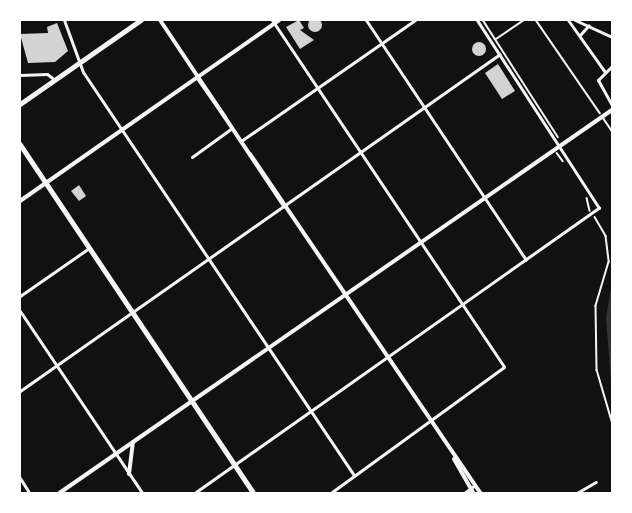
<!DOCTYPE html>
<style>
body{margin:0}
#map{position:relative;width:632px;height:513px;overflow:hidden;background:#111;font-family:Signika,sans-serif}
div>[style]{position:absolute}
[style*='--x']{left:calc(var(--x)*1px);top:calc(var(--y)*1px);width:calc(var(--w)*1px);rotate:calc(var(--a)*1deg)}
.water>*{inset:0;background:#333}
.building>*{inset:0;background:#d3d3d3}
.round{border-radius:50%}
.path>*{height:1.5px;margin:-0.75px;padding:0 0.75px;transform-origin:0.75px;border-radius:0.75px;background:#f5f5f5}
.minor>*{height:3px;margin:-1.5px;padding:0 1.5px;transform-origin:1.5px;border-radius:1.5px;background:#f5f5f5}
.tertiary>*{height:4px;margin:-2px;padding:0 2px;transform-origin:2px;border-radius:2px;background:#f5f5f5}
.secondary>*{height:4.5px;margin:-2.25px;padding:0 2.25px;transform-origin:2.25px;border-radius:2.25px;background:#f5f5f5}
span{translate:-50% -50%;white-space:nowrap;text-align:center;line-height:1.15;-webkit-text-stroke:6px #fff;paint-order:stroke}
.frame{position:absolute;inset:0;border:21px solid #fff;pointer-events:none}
</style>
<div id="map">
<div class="water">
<i style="clip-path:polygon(612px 282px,612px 394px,606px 318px)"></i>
</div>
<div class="building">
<i class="round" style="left:308px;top:18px;width:14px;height:14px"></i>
<i style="clip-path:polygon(299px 20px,304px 28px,300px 30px,314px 40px,300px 49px,286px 27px)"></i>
<i style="clip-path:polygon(57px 23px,68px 51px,55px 62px,28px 63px,20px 34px,48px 33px,47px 27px)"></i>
<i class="round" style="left:472px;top:42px;width:14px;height:14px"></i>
<i style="clip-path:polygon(498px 64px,515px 91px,502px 99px,485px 73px)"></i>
<i style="clip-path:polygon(79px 185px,86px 196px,79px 201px,71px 191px)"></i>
</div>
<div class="path">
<i style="--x:483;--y:20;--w:139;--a:57.3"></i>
<i style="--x:536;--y:20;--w:113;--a:55.5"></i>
<i style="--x:496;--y:39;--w:34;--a:-34"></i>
<i style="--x:604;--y:119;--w:14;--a:56"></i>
<i style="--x:557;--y:153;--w:10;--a:53"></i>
<i style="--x:587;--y:198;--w:13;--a:77"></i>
<i style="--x:595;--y:217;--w:22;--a:60"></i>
<i style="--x:606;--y:236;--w:26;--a:83"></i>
<i style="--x:609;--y:262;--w:46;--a:106.5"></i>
<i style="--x:596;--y:306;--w:64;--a:89.1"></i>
<i style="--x:597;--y:370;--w:53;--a:73.6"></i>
</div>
<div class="minor">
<i style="--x:64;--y:20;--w:55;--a:69.9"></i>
<i style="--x:83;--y:72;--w:486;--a:56.1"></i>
<i style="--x:272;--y:20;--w:417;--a:56.2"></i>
<i style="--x:504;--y:367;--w:216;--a:144"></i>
<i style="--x:366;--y:20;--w:288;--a:56.3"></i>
<i style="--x:568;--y:20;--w:64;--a:54.6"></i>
<i style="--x:575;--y:20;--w:41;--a:24.7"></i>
<i style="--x:580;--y:35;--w:13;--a:-48"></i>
<i style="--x:612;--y:66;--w:20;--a:135"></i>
<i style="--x:598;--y:80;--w:29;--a:61"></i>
<i style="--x:20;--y:75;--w:27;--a:-2"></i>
<i style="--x:47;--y:74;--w:10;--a:37"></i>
<i style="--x:241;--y:141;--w:212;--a:-34.8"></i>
<i style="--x:192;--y:157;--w:49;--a:-35.9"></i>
<i style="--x:20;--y:296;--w:84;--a:-34.8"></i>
<i style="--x:20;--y:311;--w:220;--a:56.1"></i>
<i style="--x:20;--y:391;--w:586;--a:-35.07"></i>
<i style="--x:20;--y:478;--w:19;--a:58"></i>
<i style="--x:193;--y:494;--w:497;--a:-35.2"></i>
<i style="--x:599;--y:208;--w:224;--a:-123"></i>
<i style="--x:463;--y:494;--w:15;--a:-37"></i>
<i style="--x:575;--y:494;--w:24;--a:-30"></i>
</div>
<div class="tertiary">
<i style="--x:160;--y:20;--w:224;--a:56.3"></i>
<i style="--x:197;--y:77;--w:49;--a:55"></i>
<i style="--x:250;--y:154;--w:411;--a:55.8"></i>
<i style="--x:20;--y:201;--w:316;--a:-34.9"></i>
<i style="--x:454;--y:459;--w:40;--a:60.3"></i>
<i style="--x:129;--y:474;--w:32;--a:-83"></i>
<i style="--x:58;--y:494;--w:674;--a:-34.73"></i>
</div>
<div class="secondary">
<i style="--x:20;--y:104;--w:147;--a:-34.8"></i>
<i style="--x:20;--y:144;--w:421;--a:56.2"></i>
</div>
<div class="frame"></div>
</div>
